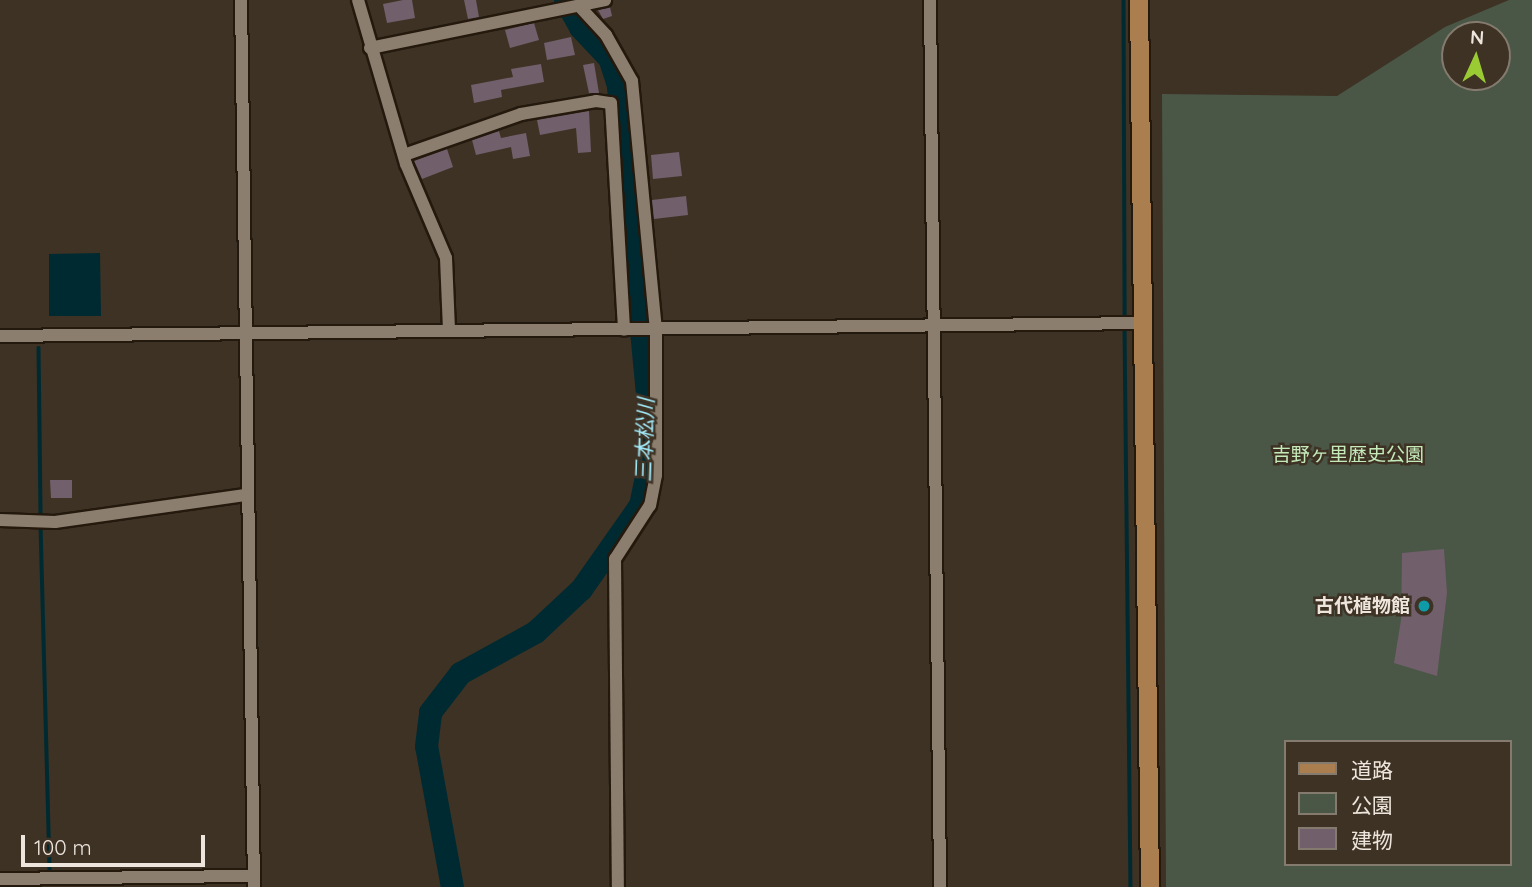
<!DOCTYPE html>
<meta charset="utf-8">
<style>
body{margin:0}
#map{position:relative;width:1532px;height:887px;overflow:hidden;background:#3e3224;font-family:Quicksand,"Noto Sans JP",sans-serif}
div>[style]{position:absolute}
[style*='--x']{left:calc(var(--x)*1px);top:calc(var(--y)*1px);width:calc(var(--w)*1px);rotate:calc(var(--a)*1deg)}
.green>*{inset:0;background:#4a5747}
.water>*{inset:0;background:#002a31}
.stream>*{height:3.5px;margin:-1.75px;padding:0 1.75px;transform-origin:1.75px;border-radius:1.75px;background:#002a31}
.river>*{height:23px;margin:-11.5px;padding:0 11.5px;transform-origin:11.5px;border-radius:11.5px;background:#002a31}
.building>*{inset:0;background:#715f6b}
.roads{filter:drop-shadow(2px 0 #24190d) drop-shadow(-2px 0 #24190d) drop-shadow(0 2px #24190d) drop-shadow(0 -2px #24190d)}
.street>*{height:12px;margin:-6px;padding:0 6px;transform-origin:6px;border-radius:6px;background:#8c7e6e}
.secondary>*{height:18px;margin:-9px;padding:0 9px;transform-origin:9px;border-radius:9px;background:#ab7e50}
.dots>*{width:19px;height:19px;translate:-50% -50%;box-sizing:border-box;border:4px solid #3e3224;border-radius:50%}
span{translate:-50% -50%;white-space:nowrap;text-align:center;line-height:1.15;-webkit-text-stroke:5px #3e3224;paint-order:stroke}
.park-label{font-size:19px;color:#c4eaba}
.poi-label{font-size:19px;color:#eee6dd;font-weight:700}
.right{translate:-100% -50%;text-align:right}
.water-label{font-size:21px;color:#a1eafa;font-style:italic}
.legend{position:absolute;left:1284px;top:740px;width:228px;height:126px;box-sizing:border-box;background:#3e3224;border:2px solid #847a6e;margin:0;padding:9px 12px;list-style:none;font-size:21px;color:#eee6dd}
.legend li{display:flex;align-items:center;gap:14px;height:35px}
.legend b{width:35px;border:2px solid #847a6e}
.north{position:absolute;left:1441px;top:21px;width:70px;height:70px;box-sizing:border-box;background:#3e3224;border:2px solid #847a6e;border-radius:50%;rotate:4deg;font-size:19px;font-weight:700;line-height:28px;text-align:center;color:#eee6dd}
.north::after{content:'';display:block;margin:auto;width:24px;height:32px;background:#9bcb33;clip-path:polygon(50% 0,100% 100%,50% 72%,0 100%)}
.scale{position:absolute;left:21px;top:835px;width:184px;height:32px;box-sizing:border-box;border:4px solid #eee6dd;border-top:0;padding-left:9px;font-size:21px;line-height:24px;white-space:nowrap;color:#eee6dd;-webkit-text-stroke:5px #3e3224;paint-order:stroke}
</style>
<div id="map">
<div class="green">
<i style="clip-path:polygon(evenodd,1509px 0,1532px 0,1532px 887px,1166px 887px,1162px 94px,1337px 96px,1445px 27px,1509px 0,1455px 35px,1497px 35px,1497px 77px,1455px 77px,1455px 35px,1509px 0,1285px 742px,1509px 742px,1509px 864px,1285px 864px,1285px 742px)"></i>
</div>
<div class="water">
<i style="clip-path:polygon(100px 253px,101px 316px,49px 316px,49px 254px)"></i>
</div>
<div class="stream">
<i style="--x:1124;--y:0;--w:320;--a:89.8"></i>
<i style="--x:1125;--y:328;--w:559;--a:89.39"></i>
<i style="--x:39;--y:348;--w:170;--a:89.3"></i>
<i style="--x:41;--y:525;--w:349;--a:88.5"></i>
</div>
<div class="river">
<i style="--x:452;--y:887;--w:143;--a:-100.4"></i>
<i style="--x:426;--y:746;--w:34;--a:-83"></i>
<i style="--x:430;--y:712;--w:49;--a:-52.4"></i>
<i style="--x:460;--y:673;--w:85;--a:-28.7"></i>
<i style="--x:535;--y:632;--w:63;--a:-43.1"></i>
<i style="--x:581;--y:589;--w:103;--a:-54.9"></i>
<i style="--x:640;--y:505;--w:38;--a:-78"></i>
<i style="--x:648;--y:468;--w:53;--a:-88.9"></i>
<i style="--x:649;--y:415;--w:331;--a:-95.4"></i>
<i style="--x:618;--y:85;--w:28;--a:-108"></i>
<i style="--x:609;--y:58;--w:42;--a:-133.1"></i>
<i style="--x:580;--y:27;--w:31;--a:-119"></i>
</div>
<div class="building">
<i style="clip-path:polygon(403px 0,412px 0,415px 18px,387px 23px,383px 4px)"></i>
<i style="clip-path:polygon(464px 0,476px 0,479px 17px,468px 19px)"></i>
<i style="clip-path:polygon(610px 7px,612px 16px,603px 19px,598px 10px)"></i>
<i style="clip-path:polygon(534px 23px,539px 40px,510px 48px,505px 30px)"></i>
<i style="clip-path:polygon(571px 37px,575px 55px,547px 60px,544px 43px)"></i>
<i style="clip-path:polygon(594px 63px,599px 93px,589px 93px,583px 65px)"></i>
<i style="clip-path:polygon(541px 64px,544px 82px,501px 90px,502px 97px,474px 103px,471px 85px,513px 77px,511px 69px)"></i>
<i style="clip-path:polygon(589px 111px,591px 152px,578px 153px,576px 128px,540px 135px,537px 120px)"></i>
<i style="clip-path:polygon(499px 131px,501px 138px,526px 133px,530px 156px,513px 159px,511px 147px,476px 155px,472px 140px)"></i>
<i style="clip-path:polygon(447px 149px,453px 167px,422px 179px,414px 161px)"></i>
<i style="clip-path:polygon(679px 152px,682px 176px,653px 179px,651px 155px)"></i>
<i style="clip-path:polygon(686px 196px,688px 215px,654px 219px,652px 200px)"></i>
<i style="clip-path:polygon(50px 480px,72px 480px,72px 498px,51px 498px)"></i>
<i style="clip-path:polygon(1444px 549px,1447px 593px,1437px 676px,1394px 663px,1401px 620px,1402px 553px)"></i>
</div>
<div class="roads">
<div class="street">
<i style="--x:241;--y:0;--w:887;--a:89.16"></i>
<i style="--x:358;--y:0;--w:171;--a:73.7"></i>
<i style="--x:406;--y:164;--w:102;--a:66.9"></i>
<i style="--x:446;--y:258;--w:73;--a:87.6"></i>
<i style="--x:930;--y:0;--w:887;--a:89.35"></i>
<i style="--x:580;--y:7;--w:38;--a:47"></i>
<i style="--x:606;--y:35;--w:53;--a:60.5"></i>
<i style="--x:632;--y:81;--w:250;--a:84.5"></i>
<i style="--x:656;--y:330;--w:145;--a:90"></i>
<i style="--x:656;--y:475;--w:31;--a:101"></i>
<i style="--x:650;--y:505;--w:64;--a:122.9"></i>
<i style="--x:615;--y:559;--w:328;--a:89.5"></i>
<i style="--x:370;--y:48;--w:240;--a:-11.5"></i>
<i style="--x:407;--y:154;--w:121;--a:-19.3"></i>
<i style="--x:521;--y:114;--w:76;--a:-9.8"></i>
<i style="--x:596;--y:101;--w:15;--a:8"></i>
<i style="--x:611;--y:103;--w:227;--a:86.7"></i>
<i style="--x:0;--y:336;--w:1141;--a:-0.65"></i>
<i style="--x:0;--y:520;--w:55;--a:2.1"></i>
<i style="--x:55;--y:522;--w:192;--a:-8.1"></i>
<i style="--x:0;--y:879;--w:254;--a:-0.7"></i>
</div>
<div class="secondary">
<i style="--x:1139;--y:0;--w:887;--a:89.29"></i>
</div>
</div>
<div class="dots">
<i style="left:1424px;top:606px;background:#0f9aa8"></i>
</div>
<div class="park-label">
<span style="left:1348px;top:455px">吉野ヶ里歴史公園</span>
</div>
<div class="poi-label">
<span class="right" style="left:1410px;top:606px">古代植物館</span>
</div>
<div class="water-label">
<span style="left:644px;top:440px;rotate:-88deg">三本松川</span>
</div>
<ul class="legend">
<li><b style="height:9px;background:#ab7e50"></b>道路</li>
<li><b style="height:19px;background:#4a5747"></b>公園</li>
<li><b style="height:19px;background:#715f6b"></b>建物</li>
</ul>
<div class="north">N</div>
<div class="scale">100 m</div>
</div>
